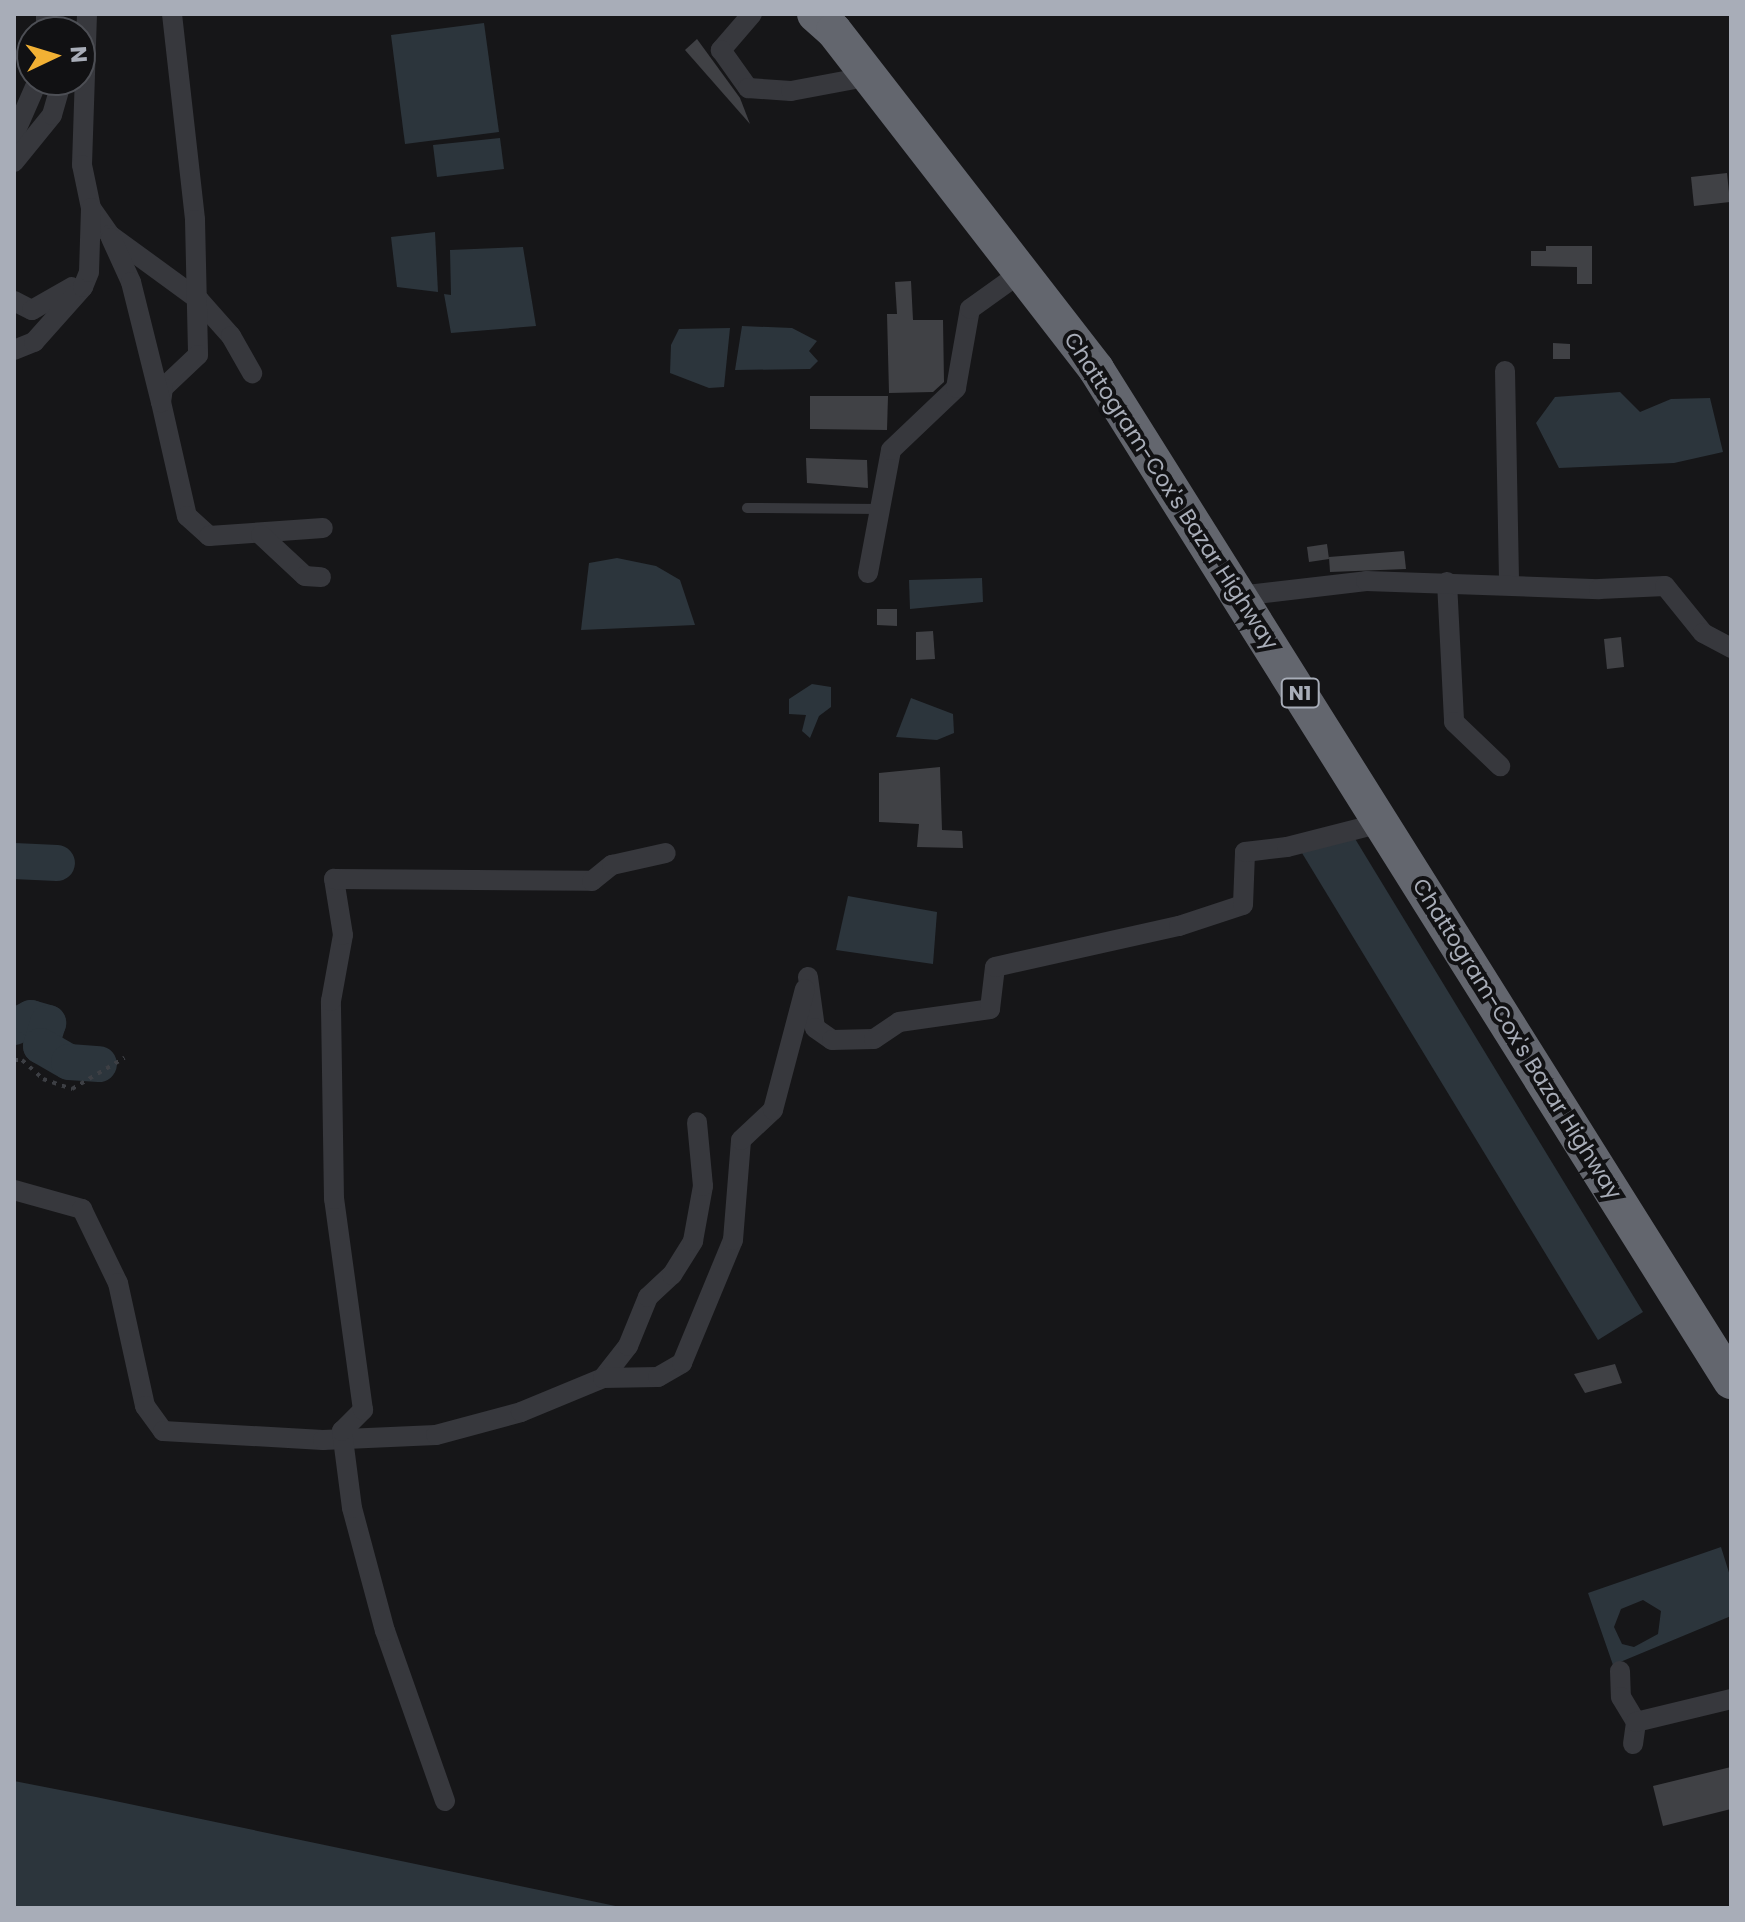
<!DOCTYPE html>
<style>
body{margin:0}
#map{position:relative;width:1745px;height:1922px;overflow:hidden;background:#161618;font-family:Poppins,sans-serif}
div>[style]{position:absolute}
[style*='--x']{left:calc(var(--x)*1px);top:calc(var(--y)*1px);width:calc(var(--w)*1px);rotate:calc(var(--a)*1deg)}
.water>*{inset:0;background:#2c353c}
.river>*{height:36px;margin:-18px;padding:0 18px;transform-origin:18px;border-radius:18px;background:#2c353c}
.building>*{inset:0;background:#404145}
.path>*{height:4px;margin-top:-2px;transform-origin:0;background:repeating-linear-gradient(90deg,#3d3f44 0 4px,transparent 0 10px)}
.lane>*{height:10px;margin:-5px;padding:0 5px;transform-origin:5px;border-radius:5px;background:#37383d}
.street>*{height:20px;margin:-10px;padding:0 10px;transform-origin:10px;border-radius:10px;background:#37383d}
.highway>*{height:36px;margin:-18px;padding:0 18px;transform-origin:18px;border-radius:18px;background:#63666e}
span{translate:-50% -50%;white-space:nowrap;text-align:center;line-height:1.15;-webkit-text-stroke:8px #111113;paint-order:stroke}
.shield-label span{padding:2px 6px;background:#111113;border:2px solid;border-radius:6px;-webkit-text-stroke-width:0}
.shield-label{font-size:20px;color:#a8adb8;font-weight:700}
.street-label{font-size:22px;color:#a8adb8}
.frame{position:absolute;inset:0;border:16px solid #a8adb8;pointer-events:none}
.north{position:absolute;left:16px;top:16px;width:80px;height:80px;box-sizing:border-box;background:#111113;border:2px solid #4d4f55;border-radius:50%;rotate:86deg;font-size:22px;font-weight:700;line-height:32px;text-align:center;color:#a8adb8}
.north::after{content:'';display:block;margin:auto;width:28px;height:36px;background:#f2b134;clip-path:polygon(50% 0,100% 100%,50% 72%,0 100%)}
</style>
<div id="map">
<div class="water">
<i style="clip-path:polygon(484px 23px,499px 132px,405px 144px,391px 35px)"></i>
<i style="clip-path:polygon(500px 138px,504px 169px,437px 177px,433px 145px)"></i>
<i style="clip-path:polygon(435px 232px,438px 292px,397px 287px,391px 237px)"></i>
<i style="clip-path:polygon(523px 247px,536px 326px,451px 333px,444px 294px,451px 295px,450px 250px)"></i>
<i style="clip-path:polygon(742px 326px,792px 328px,817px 341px,809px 351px,818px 361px,810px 369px,735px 370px)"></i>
<i style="clip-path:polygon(730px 328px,724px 387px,709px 388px,670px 373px,671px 345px,679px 329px)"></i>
<i style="clip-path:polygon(1620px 392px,1640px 412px,1671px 399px,1710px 398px,1723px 452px,1674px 463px,1559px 468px,1536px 423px,1555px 397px)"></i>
<i style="clip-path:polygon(617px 558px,656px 566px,680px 580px,695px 625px,581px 630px,589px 563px)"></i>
<i style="clip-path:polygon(982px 578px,983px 602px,910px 609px,909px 580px)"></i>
<i style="clip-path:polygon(812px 684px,831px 687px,831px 707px,819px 716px,810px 738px,802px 731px,806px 715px,789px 714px,789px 699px)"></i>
<i style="clip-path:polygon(911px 698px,953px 714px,954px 733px,937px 740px,896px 737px)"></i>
<i style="clip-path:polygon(1354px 837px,1643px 1312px,1598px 1340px,1302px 853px)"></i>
<i style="clip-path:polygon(848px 896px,937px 912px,933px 964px,836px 950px)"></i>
<i style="clip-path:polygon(evenodd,1721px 1547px,1731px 1579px,1731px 1616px,1613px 1665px,1588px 1593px,1721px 1547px,1643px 1600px,1661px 1611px,1658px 1634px,1634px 1647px,1622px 1644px,1614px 1627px,1621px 1609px,1643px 1600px)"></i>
<i style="clip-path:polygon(14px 1781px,96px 1797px,625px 1908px,14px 1908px)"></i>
</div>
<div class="river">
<i style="--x:14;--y:861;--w:43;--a:2.7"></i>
<i style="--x:14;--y:1027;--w:19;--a:-28"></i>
<i style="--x:31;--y:1018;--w:18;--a:16"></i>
<i style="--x:48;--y:1023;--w:24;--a:107"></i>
<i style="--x:41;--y:1046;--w:32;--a:30"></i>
<i style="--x:69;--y:1062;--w:30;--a:4"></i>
</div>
<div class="building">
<i style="clip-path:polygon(697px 39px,740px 98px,750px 124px,685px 50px)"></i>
<i style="clip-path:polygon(1727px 173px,1730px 202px,1694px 206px,1691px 177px)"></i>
<i style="clip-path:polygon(1546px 246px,1592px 246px,1592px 284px,1577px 284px,1577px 267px,1531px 266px,1531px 251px,1546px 251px)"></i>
<i style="clip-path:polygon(911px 281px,913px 320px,943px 320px,944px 382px,933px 392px,889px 393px,887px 314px,897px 314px,895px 282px)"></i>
<i style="clip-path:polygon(1553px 343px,1570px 344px,1570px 359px,1553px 359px)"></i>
<i style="clip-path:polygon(810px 396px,888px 396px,887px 430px,810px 429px)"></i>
<i style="clip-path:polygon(806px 458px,867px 460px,868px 488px,807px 483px)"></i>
<i style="clip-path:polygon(1327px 544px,1329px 559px,1309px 562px,1307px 547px)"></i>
<i style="clip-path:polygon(1404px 551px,1406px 569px,1330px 572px,1329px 557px)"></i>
<i style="clip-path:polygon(877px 609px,897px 609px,897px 626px,877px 625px)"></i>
<i style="clip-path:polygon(933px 631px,935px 659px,916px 660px,916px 632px)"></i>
<i style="clip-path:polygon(1621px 637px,1624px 667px,1607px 669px,1604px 639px)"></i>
<i style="clip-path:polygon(940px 767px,942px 830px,962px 831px,963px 848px,917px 847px,919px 824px,879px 822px,879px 773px)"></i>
<i style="clip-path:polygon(1615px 1364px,1622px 1383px,1585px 1393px,1574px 1374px)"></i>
<i style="clip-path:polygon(1731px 1767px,1731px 1809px,1663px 1826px,1653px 1786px)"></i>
</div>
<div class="path">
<i style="--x:14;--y:1060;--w:8;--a:0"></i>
<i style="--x:22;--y:1060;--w:28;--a:42"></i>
<i style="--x:43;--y:1079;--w:31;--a:19"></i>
<i style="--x:72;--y:1089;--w:61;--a:-30.8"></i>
</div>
<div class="lane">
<i style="--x:747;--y:508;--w:132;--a:0.4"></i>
</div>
<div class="street">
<i style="--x:87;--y:14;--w:151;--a:91.9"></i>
<i style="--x:82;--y:165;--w:44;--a:78.2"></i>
<i style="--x:91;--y:208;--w:33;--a:55"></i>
<i style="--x:110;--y:235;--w:110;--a:36.1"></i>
<i style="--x:199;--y:300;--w:48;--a:48.4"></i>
<i style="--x:231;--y:336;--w:43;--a:60.4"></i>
<i style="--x:172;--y:14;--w:207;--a:83.6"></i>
<i style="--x:195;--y:220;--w:135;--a:88.7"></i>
<i style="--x:198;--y:355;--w:48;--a:136.7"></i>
<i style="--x:163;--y:388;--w:14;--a:98"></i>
<i style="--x:161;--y:402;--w:117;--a:77.2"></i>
<i style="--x:187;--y:516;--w:30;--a:42"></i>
<i style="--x:209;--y:536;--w:114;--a:-4"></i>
<i style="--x:752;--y:14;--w:48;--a:130.7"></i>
<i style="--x:721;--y:50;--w:47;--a:54.6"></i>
<i style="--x:748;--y:88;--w:43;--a:4"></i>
<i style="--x:791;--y:91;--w:76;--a:-10.6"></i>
<i style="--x:46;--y:32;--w:18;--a:-90"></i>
<i style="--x:14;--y:135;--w:60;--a:-66.4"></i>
<i style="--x:14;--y:162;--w:60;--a:-51"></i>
<i style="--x:52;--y:115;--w:36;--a:-74"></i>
<i style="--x:111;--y:238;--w:48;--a:65.6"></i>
<i style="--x:131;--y:282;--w:124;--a:76"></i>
<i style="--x:14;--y:301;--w:20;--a:27"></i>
<i style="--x:32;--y:310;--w:46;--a:-29.9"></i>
<i style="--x:14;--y:350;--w:22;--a:-22"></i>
<i style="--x:34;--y:342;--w:74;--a:-48.3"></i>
<i style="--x:83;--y:287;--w:16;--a:-68"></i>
<i style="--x:89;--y:272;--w:64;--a:-88.2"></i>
<i style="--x:1505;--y:371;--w:213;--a:88.9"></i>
<i style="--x:261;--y:535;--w:60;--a:43"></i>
<i style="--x:305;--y:576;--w:16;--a:4"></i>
<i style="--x:868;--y:573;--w:125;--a:-79.4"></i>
<i style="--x:891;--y:450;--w:90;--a:-43.6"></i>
<i style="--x:956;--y:388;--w:80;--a:-80"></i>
<i style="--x:970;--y:309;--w:65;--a:-35.6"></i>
<i style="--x:1447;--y:582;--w:140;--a:87.1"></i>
<i style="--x:1454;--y:722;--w:64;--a:43.7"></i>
<i style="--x:1239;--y:596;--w:128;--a:-6.7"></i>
<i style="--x:1366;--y:581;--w:233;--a:2"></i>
<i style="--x:1599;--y:589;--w:66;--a:-2.6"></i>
<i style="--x:1665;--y:586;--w:60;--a:51"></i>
<i style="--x:1703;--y:633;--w:32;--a:28"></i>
<i style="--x:808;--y:977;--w:51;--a:82.2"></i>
<i style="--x:815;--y:1028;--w:21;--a:35"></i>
<i style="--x:832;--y:1040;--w:42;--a:-1.4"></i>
<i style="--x:874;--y:1039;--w:30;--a:-34"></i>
<i style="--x:899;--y:1022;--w:92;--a:-8.1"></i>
<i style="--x:990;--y:1009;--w:42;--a:-83.2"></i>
<i style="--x:995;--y:967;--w:189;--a:-12.6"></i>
<i style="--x:1179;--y:926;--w:67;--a:-18.2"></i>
<i style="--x:1243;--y:905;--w:53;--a:-87.8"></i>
<i style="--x:1245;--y:852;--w:42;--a:-6.8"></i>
<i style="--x:1287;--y:847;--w:97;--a:-14.3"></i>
<i style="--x:14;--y:1190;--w:71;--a:15.6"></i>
<i style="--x:82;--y:1209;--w:82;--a:64.1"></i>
<i style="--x:118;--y:1283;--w:126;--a:77.6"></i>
<i style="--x:145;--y:1406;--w:31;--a:54"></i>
<i style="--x:163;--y:1431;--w:160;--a:3.2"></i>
<i style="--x:323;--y:1440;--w:113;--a:-2.5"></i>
<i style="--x:436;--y:1435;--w:88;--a:-15.1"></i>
<i style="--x:521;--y:1412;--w:89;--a:-22.5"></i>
<i style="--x:603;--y:1378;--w:41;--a:-52"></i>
<i style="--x:628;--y:1346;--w:53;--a:-67.8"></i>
<i style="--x:648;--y:1297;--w:33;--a:-43"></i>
<i style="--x:672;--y:1275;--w:40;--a:-58"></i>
<i style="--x:693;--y:1241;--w:56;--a:-79.7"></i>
<i style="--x:703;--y:1186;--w:64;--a:-95.4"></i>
<i style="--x:603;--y:1378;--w:55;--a:-1"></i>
<i style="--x:658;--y:1377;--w:28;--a:-30"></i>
<i style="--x:682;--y:1363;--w:133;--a:-67.5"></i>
<i style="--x:733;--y:1240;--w:100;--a:-85.4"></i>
<i style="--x:741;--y:1140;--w:44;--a:-43.2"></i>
<i style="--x:773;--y:1110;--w:125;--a:-75.2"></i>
<i style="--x:1620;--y:1671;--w:26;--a:88"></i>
<i style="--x:1621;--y:1697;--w:29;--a:59"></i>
<i style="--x:1633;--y:1744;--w:22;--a:-82"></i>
<i style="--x:1636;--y:1722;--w:98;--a:-13.6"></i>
<i style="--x:445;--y:1801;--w:180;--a:-109.4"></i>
<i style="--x:385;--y:1631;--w:127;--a:-105"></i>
<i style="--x:352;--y:1508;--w:78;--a:-97.4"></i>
<i style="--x:342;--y:1431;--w:30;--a:-45"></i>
<i style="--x:363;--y:1410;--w:213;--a:-97.8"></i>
<i style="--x:334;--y:1199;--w:198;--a:-90.9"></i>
<i style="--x:331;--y:1001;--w:67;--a:-79.7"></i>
<i style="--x:343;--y:935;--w:57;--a:-99.1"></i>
<i style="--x:334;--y:879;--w:258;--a:0.4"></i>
<i style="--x:592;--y:881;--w:26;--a:-39"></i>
<i style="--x:612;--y:865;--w:55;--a:-12.5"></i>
</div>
<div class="highway">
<i style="--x:815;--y:14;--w:25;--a:42"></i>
<i style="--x:834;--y:31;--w:428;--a:52.2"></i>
<i style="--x:1096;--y:369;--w:1195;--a:57.89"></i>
</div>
<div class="shield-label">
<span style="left:1300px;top:693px">N1</span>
</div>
<div class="street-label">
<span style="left:1171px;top:491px;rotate:57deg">Chattogram-Cox's Bazar Highway</span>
<span style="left:1517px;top:1039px;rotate:58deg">Chattogram-Cox's Bazar Highway</span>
</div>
<div class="frame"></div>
<div class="north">N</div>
</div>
